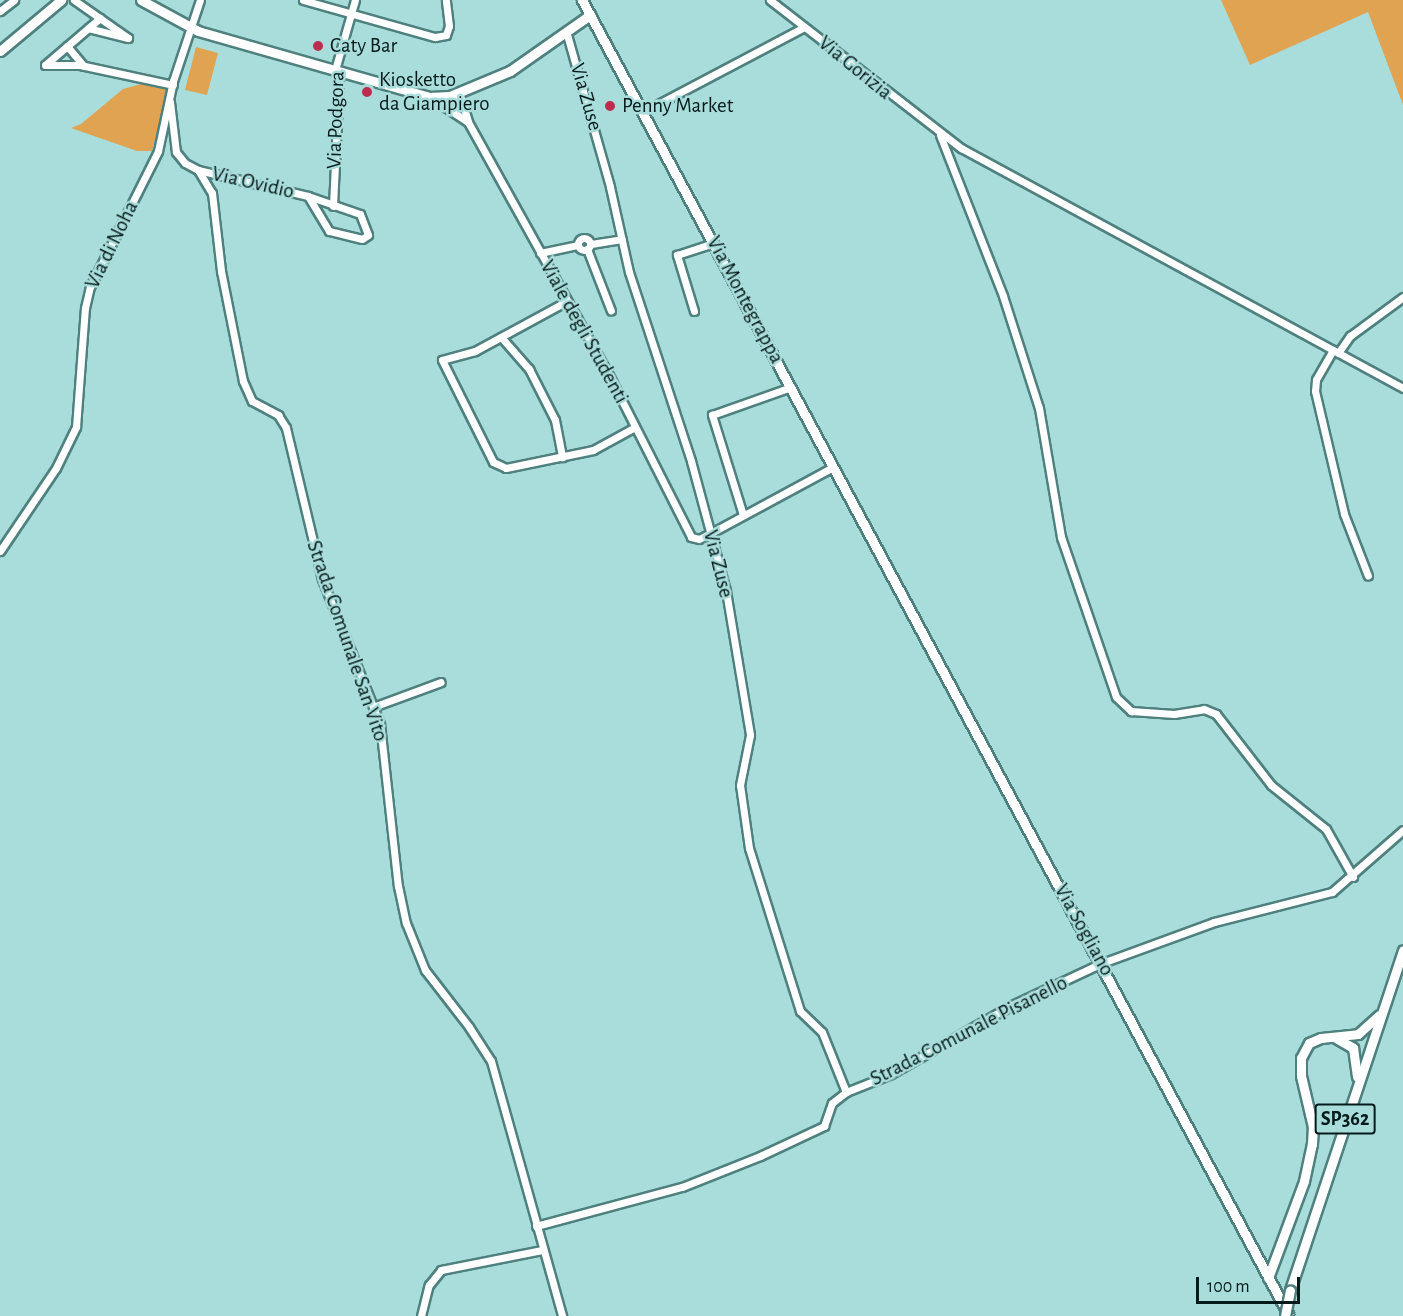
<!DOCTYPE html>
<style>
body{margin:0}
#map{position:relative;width:1403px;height:1316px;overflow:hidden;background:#a9dddb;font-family:"Alegreya Sans",sans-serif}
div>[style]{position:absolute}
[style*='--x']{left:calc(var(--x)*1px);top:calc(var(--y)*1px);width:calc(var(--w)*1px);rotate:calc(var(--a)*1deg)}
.green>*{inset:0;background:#dfa351}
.roads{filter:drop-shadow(2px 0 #4e807e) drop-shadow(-2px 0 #4e807e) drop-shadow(0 2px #4e807e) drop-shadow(0 -2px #4e807e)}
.minor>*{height:7px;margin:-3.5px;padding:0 3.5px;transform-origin:3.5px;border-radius:3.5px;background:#fff}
.minor>.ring{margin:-3.5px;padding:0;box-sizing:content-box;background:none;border:7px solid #fff;border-radius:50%}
.major>*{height:9px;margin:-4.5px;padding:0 4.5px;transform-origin:4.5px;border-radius:4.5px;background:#fff}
.bridges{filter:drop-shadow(2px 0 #4e807e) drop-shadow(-2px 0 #4e807e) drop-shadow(0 2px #4e807e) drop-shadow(0 -2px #4e807e)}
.major-bridge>*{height:9px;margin:-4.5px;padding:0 4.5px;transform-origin:4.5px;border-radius:4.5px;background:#fff}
.dots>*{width:16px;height:16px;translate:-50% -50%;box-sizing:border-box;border:3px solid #a9dddb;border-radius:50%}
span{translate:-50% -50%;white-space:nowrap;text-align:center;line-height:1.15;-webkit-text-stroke:5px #a9dddb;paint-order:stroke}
.shield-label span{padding:2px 4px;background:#a9dddb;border:2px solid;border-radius:4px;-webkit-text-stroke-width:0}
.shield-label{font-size:20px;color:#051a1a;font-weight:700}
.poi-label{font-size:21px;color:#051a1a}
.left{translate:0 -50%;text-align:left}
.street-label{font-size:21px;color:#051a1a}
.scale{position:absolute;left:1196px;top:1277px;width:104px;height:27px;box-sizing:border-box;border:3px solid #051a1a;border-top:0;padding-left:8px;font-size:18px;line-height:21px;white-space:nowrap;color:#051a1a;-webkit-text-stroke:4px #a9dddb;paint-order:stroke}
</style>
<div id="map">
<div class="green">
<i style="clip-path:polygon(1221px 0,1403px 0,1403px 105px,1368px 12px,1250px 65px)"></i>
<i style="clip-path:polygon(196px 47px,218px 53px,207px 95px,185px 90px)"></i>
<i style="clip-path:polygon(141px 84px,168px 90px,152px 151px,137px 151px,71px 128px,81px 124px,123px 89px)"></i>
</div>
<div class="roads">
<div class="minor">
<i style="--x:74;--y:0;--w:66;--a:35.1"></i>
<i style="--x:128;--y:38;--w:41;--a:-166"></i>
<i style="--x:303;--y:0;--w:137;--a:15.7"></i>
<i style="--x:435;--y:37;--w:11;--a:-10"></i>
<i style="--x:446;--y:35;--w:9;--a:-72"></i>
<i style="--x:449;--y:26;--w:26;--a:-97"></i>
<i style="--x:770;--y:0;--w:242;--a:37.8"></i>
<i style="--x:961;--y:148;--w:503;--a:28.5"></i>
<i style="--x:0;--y:11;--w:18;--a:-38"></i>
<i style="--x:100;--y:18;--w:72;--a:139.5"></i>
<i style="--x:45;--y:65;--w:35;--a:0"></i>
<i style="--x:80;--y:65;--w:95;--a:12.1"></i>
<i style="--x:566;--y:31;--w:162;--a:74.2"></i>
<i style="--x:610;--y:187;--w:87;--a:77.4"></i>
<i style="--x:629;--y:272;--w:199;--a:71.8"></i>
<i style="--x:691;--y:461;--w:135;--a:74.9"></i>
<i style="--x:726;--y:591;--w:146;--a:80.5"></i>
<i style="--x:750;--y:735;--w:51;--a:101.3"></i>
<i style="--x:740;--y:785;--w:64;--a:81.9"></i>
<i style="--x:749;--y:848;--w:171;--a:72.6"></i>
<i style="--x:800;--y:1011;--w:30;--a:44"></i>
<i style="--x:822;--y:1032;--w:65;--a:68.2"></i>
<i style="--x:67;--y:46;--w:26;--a:50"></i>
<i style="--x:459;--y:92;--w:31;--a:73"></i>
<i style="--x:468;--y:122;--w:292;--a:60.9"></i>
<i style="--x:610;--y:377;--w:179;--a:63.1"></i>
<i style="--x:691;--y:537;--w:8;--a:14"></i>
<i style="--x:699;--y:539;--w:13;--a:-27"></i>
<i style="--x:711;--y:533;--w:139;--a:-28.4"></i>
<i style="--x:430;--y:97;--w:45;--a:33.3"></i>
<i style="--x:170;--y:102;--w:50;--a:83.2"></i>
<i style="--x:176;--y:152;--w:14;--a:51"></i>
<i style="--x:185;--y:163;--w:15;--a:28"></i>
<i style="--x:198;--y:170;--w:27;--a:59"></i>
<i style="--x:212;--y:193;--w:79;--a:83.4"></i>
<i style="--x:221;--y:271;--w:112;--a:78.7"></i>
<i style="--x:243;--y:381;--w:22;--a:66"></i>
<i style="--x:252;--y:401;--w:30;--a:28"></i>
<i style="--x:278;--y:415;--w:15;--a:58"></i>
<i style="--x:286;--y:428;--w:155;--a:76.6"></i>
<i style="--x:322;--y:579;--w:156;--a:68.2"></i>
<i style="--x:380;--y:724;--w:163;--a:83.7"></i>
<i style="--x:398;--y:886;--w:38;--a:78"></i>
<i style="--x:406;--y:923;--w:51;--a:68"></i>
<i style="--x:425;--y:970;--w:72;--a:52.3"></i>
<i style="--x:469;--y:1027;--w:40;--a:57.1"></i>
<i style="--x:491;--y:1061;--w:265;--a:74.4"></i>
<i style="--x:643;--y:112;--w:182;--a:-27.8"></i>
<i style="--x:940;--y:135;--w:173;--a:68.6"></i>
<i style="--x:1003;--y:296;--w:118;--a:72.2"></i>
<i style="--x:1039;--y:408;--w:131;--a:80.3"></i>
<i style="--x:1061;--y:537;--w:169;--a:71"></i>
<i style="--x:1116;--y:697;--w:21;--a:43"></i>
<i style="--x:1131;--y:711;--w:43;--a:4"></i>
<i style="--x:1174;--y:714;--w:30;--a:-9"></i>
<i style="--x:1204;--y:709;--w:13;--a:23"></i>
<i style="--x:1216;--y:714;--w:90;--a:52.2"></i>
<i style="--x:1271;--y:785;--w:70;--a:38.7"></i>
<i style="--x:1326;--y:829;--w:55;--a:60.6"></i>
<i style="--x:198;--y:170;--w:113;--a:13.3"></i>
<i style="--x:308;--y:196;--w:55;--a:19.1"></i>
<i style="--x:360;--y:214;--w:22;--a:69"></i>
<i style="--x:368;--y:235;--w:7;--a:146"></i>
<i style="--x:362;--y:239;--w:34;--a:-166"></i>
<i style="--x:329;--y:231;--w:41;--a:-121"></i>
<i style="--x:333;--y:206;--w:127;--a:-87.3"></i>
<i style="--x:339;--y:79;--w:10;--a:-114"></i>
<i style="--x:335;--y:70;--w:73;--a:-74.1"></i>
<i class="ring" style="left:578px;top:238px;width:5px;height:5px"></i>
<i style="--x:591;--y:244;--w:31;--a:-9"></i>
<i style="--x:587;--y:249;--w:66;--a:68.8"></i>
<i style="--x:540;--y:253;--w:39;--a:-12"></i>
<i style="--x:567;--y:301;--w:105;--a:151.5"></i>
<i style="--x:475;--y:351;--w:34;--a:165"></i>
<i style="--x:442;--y:360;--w:114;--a:63.4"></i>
<i style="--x:493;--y:462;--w:14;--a:25"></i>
<i style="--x:506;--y:468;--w:89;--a:-11.7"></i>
<i style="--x:593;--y:450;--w:48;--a:-28.7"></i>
<i style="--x:694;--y:311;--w:59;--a:-106.9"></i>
<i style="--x:677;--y:255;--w:39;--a:-18"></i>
<i style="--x:501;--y:337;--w:43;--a:48.8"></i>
<i style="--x:529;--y:369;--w:57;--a:63"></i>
<i style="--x:555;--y:420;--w:38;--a:79"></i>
<i style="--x:1333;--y:350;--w:34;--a:120"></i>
<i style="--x:1316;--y:380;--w:11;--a:95"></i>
<i style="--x:1315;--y:391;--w:126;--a:76.7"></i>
<i style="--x:1344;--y:514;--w:66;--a:68.8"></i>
<i style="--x:1338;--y:353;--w:21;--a:-55"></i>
<i style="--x:1350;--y:336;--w:66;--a:-36.3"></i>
<i style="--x:743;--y:515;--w:105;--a:-107.2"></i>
<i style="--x:712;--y:415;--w:84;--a:-19.5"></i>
<i style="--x:0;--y:551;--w:100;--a:-56"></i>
<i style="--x:56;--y:468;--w:46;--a:-64"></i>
<i style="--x:76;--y:427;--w:119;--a:-85.7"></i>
<i style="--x:85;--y:308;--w:22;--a:-77"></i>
<i style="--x:90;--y:287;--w:152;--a:-63.4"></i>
<i style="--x:158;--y:151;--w:72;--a:-77.9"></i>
<i style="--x:173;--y:81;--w:85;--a:-71.6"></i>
<i style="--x:373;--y:707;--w:72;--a:-20.2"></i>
<i style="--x:536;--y:1226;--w:151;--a:-15"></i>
<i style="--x:682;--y:1187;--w:84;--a:-21.7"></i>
<i style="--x:760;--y:1156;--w:71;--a:-25.1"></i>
<i style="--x:824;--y:1126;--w:24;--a:-71"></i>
<i style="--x:832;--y:1103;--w:18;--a:-38"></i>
<i style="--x:846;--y:1092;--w:48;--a:-21.8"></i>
<i style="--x:891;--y:1074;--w:137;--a:-29.7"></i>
<i style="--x:1010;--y:1006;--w:102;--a:-25.1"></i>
<i style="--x:1102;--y:963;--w:119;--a:-20.1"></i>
<i style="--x:1214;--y:922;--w:122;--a:-14.3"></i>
<i style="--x:1332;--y:892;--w:94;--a:-41.1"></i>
<i style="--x:421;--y:1316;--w:32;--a:-76"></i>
<i style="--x:429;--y:1285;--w:19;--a:-51"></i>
<i style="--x:441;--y:1270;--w:103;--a:-11.2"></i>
</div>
<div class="major">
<i style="--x:141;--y:0;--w:65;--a:28.5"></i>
<i style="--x:198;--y:31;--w:240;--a:15.9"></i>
<i style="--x:429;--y:97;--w:21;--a:-3"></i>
<i style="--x:450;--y:96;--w:65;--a:-22.6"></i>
<i style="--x:510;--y:71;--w:98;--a:-35"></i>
<i style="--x:582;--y:0;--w:1492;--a:61.75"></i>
<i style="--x:0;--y:51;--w:80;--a:-39.9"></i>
<i style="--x:1336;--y:1038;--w:20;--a:30"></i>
<i style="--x:1353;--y:1048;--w:29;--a:82"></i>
<i style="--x:1268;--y:1278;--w:103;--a:-69.6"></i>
<i style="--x:1304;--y:1181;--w:38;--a:-78"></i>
<i style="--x:1312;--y:1144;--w:17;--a:-87"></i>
<i style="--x:1313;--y:1127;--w:52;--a:-103.2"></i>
<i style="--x:1301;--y:1076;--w:18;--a:-90"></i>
<i style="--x:1301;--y:1058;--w:17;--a:-62"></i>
<i style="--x:1309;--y:1043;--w:13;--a:-23"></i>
<i style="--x:1321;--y:1038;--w:37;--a:-6"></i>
<i style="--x:1358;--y:1034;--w:28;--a:-42"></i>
<i style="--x:1290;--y:1290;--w:358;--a:-71.6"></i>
</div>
</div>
<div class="bridges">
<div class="major-bridge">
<i style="--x:1285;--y:1316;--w:26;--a:-79"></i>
</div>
</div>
<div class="dots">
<i style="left:318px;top:46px;background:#bd2c4e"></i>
<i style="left:367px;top:92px;background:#bd2c4e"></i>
<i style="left:610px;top:106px;background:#bd2c4e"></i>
</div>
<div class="shield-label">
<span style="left:1345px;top:1119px">SP362</span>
</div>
<div class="poi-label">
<span class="left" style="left:330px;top:46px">Caty Bar</span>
<span class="left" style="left:379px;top:92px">Kiosketto<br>da Giampiero</span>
<span class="left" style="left:622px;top:106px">Penny Market</span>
</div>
<div class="street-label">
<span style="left:855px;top:68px;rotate:39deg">Via Gorizia</span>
<span style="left:586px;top:97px;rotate:74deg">Via Zuse</span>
<span style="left:336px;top:120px;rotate:-88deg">Via Podgora</span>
<span style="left:253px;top:183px;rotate:13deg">Via Ovidio</span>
<span style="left:112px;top:245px;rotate:-64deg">Via di Noha</span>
<span style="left:745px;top:300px;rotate:62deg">Via Montegrappa</span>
<span style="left:584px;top:332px;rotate:61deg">Viale degli Studenti</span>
<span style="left:718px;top:564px;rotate:76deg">Via Zuse</span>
<span style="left:347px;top:641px;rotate:71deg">Strada Comunale San Vito</span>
<span style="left:1084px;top:930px;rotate:61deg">Via Sogliano</span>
<span style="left:969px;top:1031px;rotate:-27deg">Strada Comunale Pisanello</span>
</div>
<div class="scale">100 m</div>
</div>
